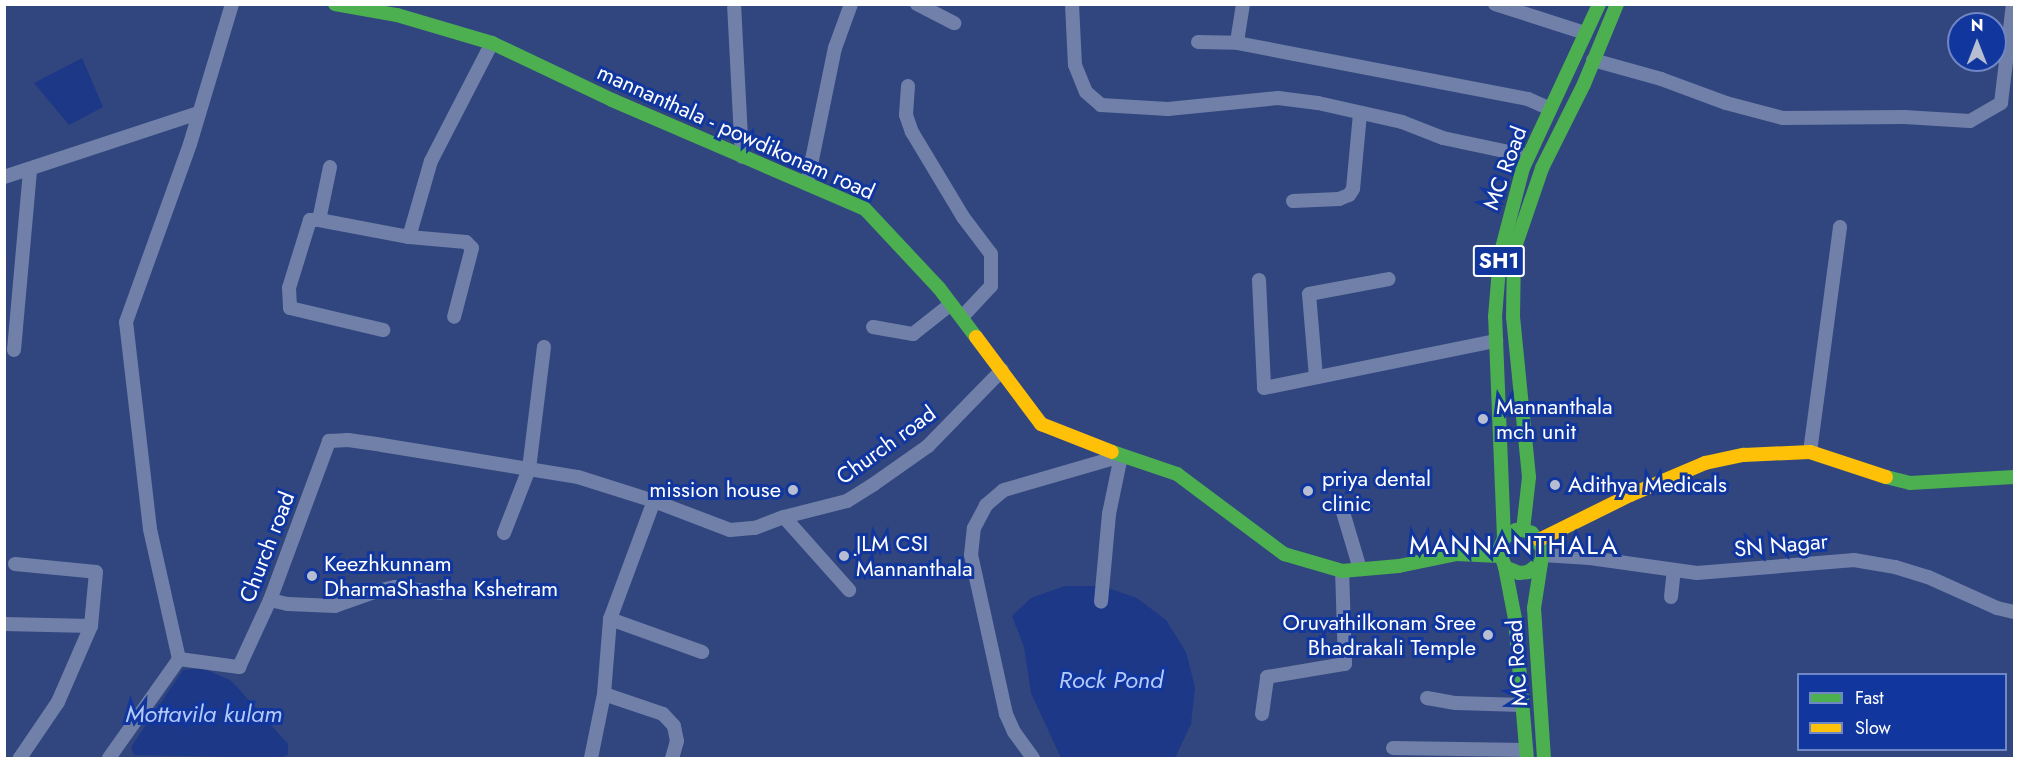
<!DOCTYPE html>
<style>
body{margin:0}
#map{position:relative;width:2019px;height:763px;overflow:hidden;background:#31467f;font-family:Jost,sans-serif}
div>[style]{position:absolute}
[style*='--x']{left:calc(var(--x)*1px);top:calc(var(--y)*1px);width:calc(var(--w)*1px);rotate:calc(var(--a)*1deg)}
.water>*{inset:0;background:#1d3887}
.street>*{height:14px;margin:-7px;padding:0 7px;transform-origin:7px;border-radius:7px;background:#7180a8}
.fast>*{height:14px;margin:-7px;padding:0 7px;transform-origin:7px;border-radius:7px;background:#4caf50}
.slow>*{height:14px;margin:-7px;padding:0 7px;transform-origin:7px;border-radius:7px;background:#ffc107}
.dots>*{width:16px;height:16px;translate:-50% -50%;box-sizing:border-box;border:3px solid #11379f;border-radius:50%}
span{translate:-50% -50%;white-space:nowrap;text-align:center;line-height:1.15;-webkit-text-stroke:6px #11379f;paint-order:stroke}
.shield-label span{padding:2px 4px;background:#11379f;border:2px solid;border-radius:4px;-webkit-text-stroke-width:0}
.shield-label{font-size:21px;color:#fff;font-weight:700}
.street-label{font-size:22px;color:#fff}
.poi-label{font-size:22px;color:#fff}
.left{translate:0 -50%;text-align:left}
.right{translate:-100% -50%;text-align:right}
.water-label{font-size:24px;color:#b4c9fb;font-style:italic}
.quarter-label{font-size:26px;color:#fff;letter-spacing:1.5px}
.frame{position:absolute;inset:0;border:6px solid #fff;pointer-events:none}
.legend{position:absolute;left:1797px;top:673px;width:210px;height:78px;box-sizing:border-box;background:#11379f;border:2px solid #7087c5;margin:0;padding:8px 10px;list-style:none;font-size:18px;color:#fff}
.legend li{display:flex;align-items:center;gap:12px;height:30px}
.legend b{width:30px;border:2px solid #7087c5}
.north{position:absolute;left:1947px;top:12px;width:60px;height:60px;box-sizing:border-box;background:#11379f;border:2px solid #7087c5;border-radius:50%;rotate:0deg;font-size:16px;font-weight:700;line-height:24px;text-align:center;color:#fff}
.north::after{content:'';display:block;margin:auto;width:21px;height:27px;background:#b7bed2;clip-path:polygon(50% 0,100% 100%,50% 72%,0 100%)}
</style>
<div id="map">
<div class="water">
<div style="clip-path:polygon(82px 58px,103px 107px,69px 125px,34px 83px)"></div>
<div style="clip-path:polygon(1065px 586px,1102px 586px,1137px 598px,1166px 620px,1186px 652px,1195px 687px,1191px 724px,1175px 758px,1061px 758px,1031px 693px,1024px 647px,1012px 616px,1031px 598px)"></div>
<div style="clip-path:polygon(202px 668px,230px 680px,237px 687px,288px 744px,288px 755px,280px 758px,134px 755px,131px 747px,183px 670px)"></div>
</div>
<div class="street">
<div style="--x:734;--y:4;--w:153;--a:87"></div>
<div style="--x:917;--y:4;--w:42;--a:27.2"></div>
<div style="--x:1072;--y:4;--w:61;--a:87.2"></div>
<div style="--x:1075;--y:65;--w:29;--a:68"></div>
<div style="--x:1086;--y:92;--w:20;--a:41"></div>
<div style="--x:1101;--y:105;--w:67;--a:3.4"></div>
<div style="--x:1168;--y:109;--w:111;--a:-5.7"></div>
<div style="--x:1278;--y:98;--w:40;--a:7.1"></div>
<div style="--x:1318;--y:103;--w:86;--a:12.7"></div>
<div style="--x:1402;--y:122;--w:44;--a:21.3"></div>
<div style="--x:1443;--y:138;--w:87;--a:12"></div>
<div style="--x:1243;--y:4;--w:39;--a:99"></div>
<div style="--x:1237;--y:43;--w:296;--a:10.9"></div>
<div style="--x:1528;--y:99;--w:24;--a:24"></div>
<div style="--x:1495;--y:4;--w:95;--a:17.9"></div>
<div style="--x:1198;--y:42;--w:39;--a:1"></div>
<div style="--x:1593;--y:60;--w:71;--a:15.6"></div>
<div style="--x:1661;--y:79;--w:69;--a:20.3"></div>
<div style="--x:1726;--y:103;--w:59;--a:14.7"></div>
<div style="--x:1783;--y:118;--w:121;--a:-0.5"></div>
<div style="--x:1904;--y:117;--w:66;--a:3.5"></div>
<div style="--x:1970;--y:121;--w:36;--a:-30"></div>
<div style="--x:2001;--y:103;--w:100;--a:-83.1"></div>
<div style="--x:908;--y:86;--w:29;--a:94"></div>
<div style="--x:906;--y:115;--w:18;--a:71"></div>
<div style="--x:912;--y:132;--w:99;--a:59"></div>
<div style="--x:963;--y:217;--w:46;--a:52.9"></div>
<div style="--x:991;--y:254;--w:32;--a:90"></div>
<div style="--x:991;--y:286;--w:42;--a:133.1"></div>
<div style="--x:330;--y:167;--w:54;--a:101.7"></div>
<div style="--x:319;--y:220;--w:92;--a:10.7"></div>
<div style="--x:409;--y:237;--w:57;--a:5"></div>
<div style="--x:466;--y:242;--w:8;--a:45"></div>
<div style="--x:472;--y:248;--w:71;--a:104.6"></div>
<div style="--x:4;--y:177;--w:205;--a:-18.2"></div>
<div style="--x:807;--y:184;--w:139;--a:-78.4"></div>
<div style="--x:835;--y:48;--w:47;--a:-70"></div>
<div style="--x:1293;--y:201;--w:46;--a:-2.5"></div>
<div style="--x:1339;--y:199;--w:11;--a:-22"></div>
<div style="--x:1349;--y:195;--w:7;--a:-56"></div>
<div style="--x:1353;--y:189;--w:75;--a:-84.7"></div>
<div style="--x:319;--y:220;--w:9;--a:180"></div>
<div style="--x:310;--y:220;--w:71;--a:107.2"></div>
<div style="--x:289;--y:288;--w:20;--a:87"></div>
<div style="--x:290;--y:308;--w:96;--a:13.3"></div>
<div style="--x:409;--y:237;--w:79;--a:-73.9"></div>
<div style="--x:431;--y:161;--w:133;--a:-62.7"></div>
<div style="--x:1259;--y:280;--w:108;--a:87.3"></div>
<div style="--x:1264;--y:388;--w:237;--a:-11.5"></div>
<div style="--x:873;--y:327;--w:41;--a:9.9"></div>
<div style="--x:913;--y:334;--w:48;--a:-38.3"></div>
<div style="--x:14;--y:350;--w:182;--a:-84.9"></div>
<div style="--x:1316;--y:377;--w:83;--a:-94.8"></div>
<div style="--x:1309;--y:294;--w:81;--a:-10.6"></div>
<div style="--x:1810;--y:452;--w:227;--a:-82.4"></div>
<div style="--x:1340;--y:502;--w:70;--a:73.4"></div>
<div style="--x:784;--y:517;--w:98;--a:48.3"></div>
<div style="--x:504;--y:533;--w:69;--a:-68.7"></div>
<div style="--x:529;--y:469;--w:123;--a:-83"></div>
<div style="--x:1542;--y:555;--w:48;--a:3.6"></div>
<div style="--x:1590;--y:558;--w:108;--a:8"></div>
<div style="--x:1697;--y:573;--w:158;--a:-4.7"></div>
<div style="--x:1854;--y:560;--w:42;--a:9.7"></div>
<div style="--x:1895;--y:567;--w:34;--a:17"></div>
<div style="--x:1928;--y:577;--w:76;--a:24.2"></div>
<div style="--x:1997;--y:608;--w:17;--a:13"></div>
<div style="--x:15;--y:564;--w:81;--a:5.6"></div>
<div style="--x:96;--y:572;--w:54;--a:95.3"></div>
<div style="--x:91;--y:626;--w:83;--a:113.5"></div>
<div style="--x:58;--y:702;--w:68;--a:124.2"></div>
<div style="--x:1671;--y:597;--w:27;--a:-84"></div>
<div style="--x:270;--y:600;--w:18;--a:13"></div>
<div style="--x:288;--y:604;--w:47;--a:2.4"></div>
<div style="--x:335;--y:606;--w:45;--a:-19.7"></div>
<div style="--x:377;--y:591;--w:18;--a:-13"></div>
<div style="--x:395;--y:587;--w:46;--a:7.4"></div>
<div style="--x:610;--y:619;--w:98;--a:19.7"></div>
<div style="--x:4;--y:624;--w:87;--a:1.3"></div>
<div style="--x:179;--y:659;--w:61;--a:7.6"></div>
<div style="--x:239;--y:667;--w:74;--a:-65.2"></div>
<div style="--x:270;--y:600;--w:170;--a:-69.6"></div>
<div style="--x:329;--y:441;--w:19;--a:-3"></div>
<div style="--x:348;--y:440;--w:34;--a:8"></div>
<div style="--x:382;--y:445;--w:199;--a:9.3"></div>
<div style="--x:578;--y:477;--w:80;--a:17.5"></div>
<div style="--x:654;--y:501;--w:81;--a:20.9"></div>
<div style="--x:730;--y:530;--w:25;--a:-5"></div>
<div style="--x:755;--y:528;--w:31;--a:-21"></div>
<div style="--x:784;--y:517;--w:65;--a:-14.3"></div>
<div style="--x:847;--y:501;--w:32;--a:-32"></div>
<div style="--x:874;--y:484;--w:66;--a:-35.1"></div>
<div style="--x:928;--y:446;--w:106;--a:-45.8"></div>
<div style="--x:179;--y:659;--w:133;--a:-102.6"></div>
<div style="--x:150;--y:529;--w:208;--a:-96.6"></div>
<div style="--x:126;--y:322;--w:189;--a:-70.2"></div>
<div style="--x:190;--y:144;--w:146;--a:-73.3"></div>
<div style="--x:604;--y:694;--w:62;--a:18.7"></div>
<div style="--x:663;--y:714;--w:16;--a:47"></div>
<div style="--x:674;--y:726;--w:15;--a:79"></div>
<div style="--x:677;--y:741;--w:18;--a:106"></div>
<div style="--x:1427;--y:698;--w:29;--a:10"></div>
<div style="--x:1456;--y:703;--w:66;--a:1.7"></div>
<div style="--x:1262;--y:714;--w:37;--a:-82"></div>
<div style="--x:1267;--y:677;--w:79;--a:-9.5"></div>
<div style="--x:1345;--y:664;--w:93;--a:-91.8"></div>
<div style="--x:1393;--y:748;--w:133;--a:0.9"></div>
<div style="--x:109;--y:758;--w:121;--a:-54.7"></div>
<div style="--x:591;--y:758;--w:65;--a:-78.5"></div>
<div style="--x:604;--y:694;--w:75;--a:-85.4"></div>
<div style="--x:610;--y:619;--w:126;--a:-69.6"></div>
<div style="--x:1033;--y:758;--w:32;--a:-126"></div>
<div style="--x:1014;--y:732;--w:20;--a:-114"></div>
<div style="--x:1006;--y:714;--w:163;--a:-102.4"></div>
<div style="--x:971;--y:555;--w:27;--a:-84"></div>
<div style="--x:974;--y:528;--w:26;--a:-62"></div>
<div style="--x:986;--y:505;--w:23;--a:-40"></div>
<div style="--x:1004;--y:490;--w:122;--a:-16.2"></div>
<div style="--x:1121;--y:456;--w:59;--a:101.7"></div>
<div style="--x:1109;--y:514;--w:88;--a:95.2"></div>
</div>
<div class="fast">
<div style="--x:335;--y:4;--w:63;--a:10.1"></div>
<div style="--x:397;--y:15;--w:99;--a:16.4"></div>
<div style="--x:492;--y:43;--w:133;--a:25.4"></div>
<div style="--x:612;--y:100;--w:275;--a:23.3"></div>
<div style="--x:865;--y:209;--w:108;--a:46.9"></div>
<div style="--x:939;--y:288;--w:61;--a:52.9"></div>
<div style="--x:1112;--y:452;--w:69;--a:18.7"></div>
<div style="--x:1177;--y:474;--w:134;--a:36.8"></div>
<div style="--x:1284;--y:554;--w:60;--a:16.3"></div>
<div style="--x:1342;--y:571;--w:57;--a:-5"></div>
<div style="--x:1399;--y:566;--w:58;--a:-11.9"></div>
<div style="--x:1456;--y:554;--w:44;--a:2.6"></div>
<div style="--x:1886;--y:477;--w:25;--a:14"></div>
<div style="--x:1910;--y:483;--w:104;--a:-3.3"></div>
<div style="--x:1523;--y:530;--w:53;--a:-83.5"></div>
<div style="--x:1529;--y:477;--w:161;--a:-95.7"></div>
<div style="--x:1513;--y:317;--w:67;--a:-89.1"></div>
<div style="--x:1514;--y:250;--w:87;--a:-71.1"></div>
<div style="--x:1542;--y:168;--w:94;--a:-63.4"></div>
<div style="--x:1584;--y:84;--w:87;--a:-67.6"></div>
<div style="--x:1504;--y:538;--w:221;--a:-92.3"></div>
<div style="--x:1495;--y:317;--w:61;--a:-85.3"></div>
<div style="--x:1500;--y:256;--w:91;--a:-75.4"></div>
<div style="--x:1523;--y:168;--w:181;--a:-65.1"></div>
<div style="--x:1539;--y:564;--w:14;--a:144"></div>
<div style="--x:1528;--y:572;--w:9;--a:174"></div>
<div style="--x:1519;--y:573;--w:15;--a:-157"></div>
<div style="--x:1505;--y:567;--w:18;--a:-109"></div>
<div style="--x:1499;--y:550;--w:13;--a:-67"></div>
<div style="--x:1504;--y:538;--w:14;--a:-34"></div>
<div style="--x:1516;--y:530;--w:7;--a:0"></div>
<div style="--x:1523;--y:530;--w:9;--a:18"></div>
<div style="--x:1532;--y:533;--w:20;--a:57"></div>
<div style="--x:1543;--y:550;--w:59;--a:98.8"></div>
<div style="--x:1534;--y:608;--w:150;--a:86.2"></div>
<div style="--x:1505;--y:567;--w:53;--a:79.1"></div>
<div style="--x:1515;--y:619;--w:140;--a:85.1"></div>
</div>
<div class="slow">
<div style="--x:976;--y:337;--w:109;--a:53.2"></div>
<div style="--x:1041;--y:424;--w:76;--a:21.5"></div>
<div style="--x:1539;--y:540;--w:102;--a:-26.3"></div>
<div style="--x:1630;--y:495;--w:82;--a:-23.1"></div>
<div style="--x:1705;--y:463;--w:40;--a:-12"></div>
<div style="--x:1744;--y:455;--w:66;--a:-2.6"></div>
<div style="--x:1810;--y:452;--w:80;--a:18.2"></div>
</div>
<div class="dots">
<div style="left:1483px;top:419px;background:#b7bed2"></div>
<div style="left:1555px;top:485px;background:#b7bed2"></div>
<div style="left:793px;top:490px;background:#b7bed2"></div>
<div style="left:1308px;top:491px;background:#b7bed2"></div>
<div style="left:844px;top:556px;background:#b7bed2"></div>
<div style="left:312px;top:576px;background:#b7bed2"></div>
<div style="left:1488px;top:635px;background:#b7bed2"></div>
</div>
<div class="shield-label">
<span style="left:1499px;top:261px">SH1</span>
</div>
<div class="street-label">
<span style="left:736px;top:132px;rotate:24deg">mannanthala - powdikonam road</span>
<span style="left:1505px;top:168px;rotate:-70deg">MC Road</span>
<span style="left:886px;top:445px;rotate:-36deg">Church road</span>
<span style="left:1781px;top:545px;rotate:-5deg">SN Nagar</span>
<span style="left:267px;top:547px;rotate:-69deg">Church road</span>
<span style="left:1517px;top:663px;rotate:-94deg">MC Road</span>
</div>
<div class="poi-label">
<span class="left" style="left:1496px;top:419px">Mannanthala<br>mch unit</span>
<span class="left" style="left:1322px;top:491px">priya dental<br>clinic</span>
<span class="left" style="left:1568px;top:485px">Adithya Medicals</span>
<span class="right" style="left:781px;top:490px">mission house</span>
<span class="left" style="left:856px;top:556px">JLM CSI<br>Mannanthala</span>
<span class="left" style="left:324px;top:576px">Keezhkunnam<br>DharmaShastha Kshetram</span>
<span class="right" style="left:1476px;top:635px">Oruvathilkonam Sree<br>Bhadrakali Temple</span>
</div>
<div class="water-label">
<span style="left:1111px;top:680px">Rock Pond</span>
<span style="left:204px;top:714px">Mottavila kulam</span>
</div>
<div class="quarter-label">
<span style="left:1514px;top:546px">MANNANTHALA</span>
</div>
<div class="frame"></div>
<ul class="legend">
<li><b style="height:8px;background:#4caf50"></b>Fast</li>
<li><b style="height:8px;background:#ffc107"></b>Slow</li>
</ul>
<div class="north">N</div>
</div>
